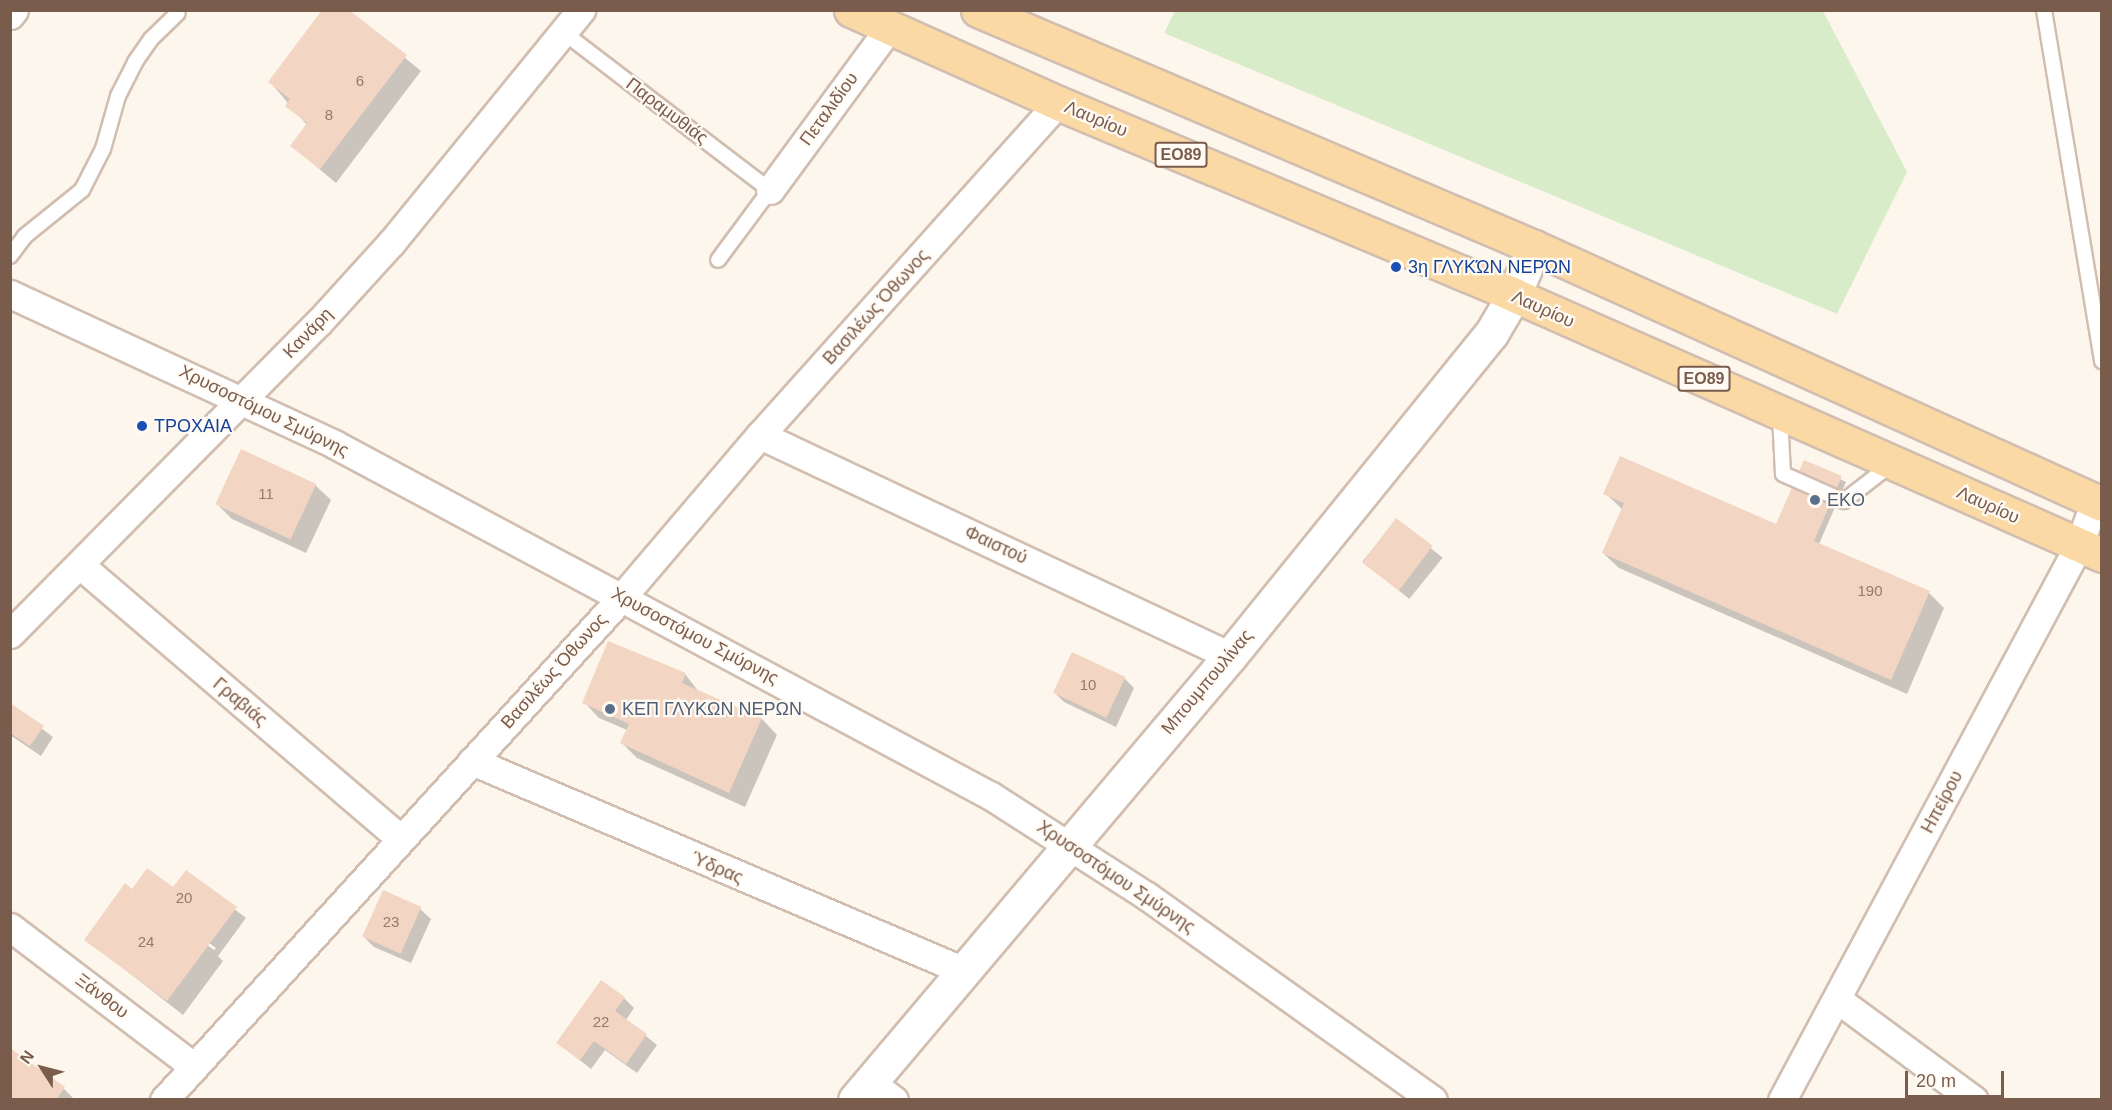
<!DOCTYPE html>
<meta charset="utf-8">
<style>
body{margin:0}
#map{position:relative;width:2112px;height:1110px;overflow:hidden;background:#fdf6ec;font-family:Arial,sans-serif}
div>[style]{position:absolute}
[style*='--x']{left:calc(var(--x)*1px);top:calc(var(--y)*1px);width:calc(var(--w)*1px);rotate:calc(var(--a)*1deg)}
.green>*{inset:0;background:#d8ecc9}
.shadow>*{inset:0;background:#0003;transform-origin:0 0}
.building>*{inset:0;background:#f3d5c3;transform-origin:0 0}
.roads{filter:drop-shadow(2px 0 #d1beb0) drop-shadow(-2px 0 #d1beb0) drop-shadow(0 2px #d1beb0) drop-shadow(0 -2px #d1beb0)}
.service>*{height:14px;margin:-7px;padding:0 7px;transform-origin:7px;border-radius:7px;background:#fff}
.minor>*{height:27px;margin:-13.5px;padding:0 13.5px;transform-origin:13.5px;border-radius:13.5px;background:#fff}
.tertiary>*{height:33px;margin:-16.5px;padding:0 16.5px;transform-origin:16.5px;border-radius:16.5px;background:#fff}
.primary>*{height:33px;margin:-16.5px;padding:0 16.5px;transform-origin:16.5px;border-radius:16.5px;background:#fbd9a5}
.dots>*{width:16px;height:16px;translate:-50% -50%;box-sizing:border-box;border:3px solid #fffaf3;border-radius:50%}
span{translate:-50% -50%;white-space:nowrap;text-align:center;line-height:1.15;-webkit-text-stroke:4.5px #fffaf3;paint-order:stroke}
.number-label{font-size:15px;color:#987a6a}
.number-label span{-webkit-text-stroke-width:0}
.shield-label span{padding:2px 4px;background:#fffaf3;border:2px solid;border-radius:4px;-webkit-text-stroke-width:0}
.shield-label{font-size:16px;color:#7a5c4d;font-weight:700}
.street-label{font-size:18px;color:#7a5c4d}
.transit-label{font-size:18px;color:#164399}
.left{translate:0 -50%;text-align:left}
.service-label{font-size:18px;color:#4e5e75}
.frame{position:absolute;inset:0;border:12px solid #7a5c4d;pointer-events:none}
.north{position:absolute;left:12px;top:1038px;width:60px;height:60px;-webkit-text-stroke:4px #fffaf3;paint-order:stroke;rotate:306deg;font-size:16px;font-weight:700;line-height:24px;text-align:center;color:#7a5c4d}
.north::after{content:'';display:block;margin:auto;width:21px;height:27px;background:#7a5c4d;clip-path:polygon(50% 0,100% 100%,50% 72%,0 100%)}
.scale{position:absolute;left:1905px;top:1071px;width:99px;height:27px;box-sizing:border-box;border:3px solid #7a5c4d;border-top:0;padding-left:8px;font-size:18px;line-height:21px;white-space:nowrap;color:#7a5c4d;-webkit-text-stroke:4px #fffaf3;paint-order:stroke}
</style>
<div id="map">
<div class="green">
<div style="clip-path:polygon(1175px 11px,1823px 11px,1907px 172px,1837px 314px,1164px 33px)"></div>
</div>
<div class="shadow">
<div style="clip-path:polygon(347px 10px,421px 71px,336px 183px,292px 146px,307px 125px,270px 82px)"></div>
<div style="clip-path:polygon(1805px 462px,1846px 482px,1819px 544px,1929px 593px,1944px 608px,1907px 694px,1619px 568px,1603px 553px,1623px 510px,1605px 493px,1777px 526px)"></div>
<div style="clip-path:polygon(315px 485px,331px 500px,306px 553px,232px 519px,217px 504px)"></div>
<div style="left:1396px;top:520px;width:60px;height:53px;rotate:39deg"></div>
<div style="clip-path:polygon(685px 674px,699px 692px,762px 719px,777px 735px,745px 807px,637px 758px,622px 743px,627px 730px,599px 718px,584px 702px)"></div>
<div style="clip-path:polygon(1124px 678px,1134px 688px,1116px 727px,1064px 702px,1054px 692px)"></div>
<div style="clip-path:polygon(10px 705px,53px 737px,41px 756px,10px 735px)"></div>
<div style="clip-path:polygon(evenodd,147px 870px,173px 889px,186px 872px,246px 918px,218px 956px,223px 961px,183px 1015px,86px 939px,125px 885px,132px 891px,147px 870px,143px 895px,216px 948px,214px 950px,143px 899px,143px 895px)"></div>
<div style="clip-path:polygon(383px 892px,420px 909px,431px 919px,411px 963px,374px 947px,363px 936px)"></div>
<div style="clip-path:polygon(624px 998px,634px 1008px,626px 1020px,657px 1045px,637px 1073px,605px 1050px,591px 1069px,558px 1043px)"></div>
<div style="clip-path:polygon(64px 1089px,75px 1100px,10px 1100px)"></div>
</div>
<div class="building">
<div style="clip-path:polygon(322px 10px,349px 10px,407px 55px,320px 169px,290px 146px,307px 123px,285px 106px,290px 99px,268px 82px)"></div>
<div style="left:241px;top:449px;width:83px;height:61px;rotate:25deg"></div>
<div style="clip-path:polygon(1620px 456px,1776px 524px,1804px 460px,1842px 476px,1814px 541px,1930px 591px,1891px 680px,1602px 553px,1624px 503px,1603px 494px)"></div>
<div style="left:1396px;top:518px;width:46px;height:56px;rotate:37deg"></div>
<div style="clip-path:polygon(608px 641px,686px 673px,682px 683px,762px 718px,729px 793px,620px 743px,629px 724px,582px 703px)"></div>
<div style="left:1072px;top:652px;width:59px;height:45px;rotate:25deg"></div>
<div style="clip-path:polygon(10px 703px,44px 726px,30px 746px,10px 733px)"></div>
<div style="clip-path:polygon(147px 868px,173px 887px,186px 870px,237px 907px,167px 1001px,84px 940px,125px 883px,132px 889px)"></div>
<div style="left:383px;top:890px;width:42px;height:51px;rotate:24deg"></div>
<div style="clip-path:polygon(601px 980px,625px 997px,615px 1011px,647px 1034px,626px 1064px,594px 1041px,580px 1060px,556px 1043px)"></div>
<div style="clip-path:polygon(10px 1048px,65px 1087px,56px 1100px,10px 1100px)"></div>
</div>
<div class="roads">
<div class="service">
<div style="--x:2044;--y:10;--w:356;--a:80.6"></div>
<div style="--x:563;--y:32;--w:260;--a:37.4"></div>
<div style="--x:770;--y:190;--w:87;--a:126.6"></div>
<div style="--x:10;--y:256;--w:25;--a:-53"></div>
<div style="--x:25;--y:236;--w:73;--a:-38.9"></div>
<div style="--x:82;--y:190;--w:46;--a:-62.9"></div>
<div style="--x:103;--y:149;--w:55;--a:-74.2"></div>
<div style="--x:118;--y:96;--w:38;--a:-63"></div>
<div style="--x:135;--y:62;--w:28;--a:-55"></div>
<div style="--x:151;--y:39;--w:37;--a:-44"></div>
<div style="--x:1780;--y:415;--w:59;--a:87.1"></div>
<div style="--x:1783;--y:474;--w:67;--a:23.9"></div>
<div style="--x:1844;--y:501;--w:62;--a:-37.8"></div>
</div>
<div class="minor">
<div style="--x:10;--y:15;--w:6;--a:-51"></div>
<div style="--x:770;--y:190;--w:201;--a:-53.7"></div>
<div style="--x:10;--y:294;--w:357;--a:24.8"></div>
<div style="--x:334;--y:444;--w:745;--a:28.18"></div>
<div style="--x:991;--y:796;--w:185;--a:32.7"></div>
<div style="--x:1147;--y:896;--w:351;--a:35.5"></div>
<div style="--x:760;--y:435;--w:519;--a:25.18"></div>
<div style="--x:80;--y:565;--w:422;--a:40.5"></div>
<div style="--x:10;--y:634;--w:439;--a:-45.3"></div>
<div style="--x:319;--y:322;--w:107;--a:-47.7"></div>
<div style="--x:391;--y:243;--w:301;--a:-50.8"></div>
<div style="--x:472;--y:761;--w:535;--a:23.11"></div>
<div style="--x:10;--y:927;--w:230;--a:37.2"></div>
<div style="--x:1837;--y:999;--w:170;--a:36.4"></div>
<div style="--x:870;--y:1082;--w:30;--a:37"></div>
<div style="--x:164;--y:1100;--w:680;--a:-47.68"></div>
<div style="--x:622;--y:597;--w:213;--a:-49.6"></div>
<div style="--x:760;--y:435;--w:446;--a:-48.1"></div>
<div style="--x:1782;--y:1100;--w:629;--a:-61.85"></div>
<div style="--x:2079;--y:545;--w:47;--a:-70"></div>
</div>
<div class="tertiary">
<div style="--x:855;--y:1100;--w:581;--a:-49.82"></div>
<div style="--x:1230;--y:656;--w:414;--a:-51"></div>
<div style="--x:1491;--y:334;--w:45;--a:-59.5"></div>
<div style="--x:1514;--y:295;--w:52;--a:-67.4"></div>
</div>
<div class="primary">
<div style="--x:851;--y:10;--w:227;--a:24.2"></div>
<div style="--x:1058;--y:103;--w:495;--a:22.8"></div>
<div style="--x:1514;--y:295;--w:643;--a:23.85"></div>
<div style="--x:978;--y:10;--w:604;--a:23.09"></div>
<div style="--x:1534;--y:247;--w:623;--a:24.35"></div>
</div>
</div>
<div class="dots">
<div style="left:1396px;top:267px;background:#1a4fb4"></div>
<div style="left:142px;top:426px;background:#1a4fb4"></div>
<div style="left:1815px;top:500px;background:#5c6f8a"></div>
<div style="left:610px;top:709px;background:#5c6f8a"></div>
</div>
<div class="number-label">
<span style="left:360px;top:81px">6</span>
<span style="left:329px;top:115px">8</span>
<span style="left:266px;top:494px">11</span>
<span style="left:1870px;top:591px">190</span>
<span style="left:1088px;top:685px">10</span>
<span style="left:184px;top:898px">20</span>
<span style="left:391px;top:922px">23</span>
<span style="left:146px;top:942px">24</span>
<span style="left:601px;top:1022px">22</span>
</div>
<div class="shield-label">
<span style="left:1181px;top:155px">ΕΟ89</span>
<span style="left:1704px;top:379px">ΕΟ89</span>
</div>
<div class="street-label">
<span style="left:829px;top:109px;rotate:-54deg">Πεταλιδίου</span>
<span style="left:667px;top:111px;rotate:37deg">Παραμυθιάς</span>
<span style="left:1096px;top:119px;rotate:23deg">Λαυρίου</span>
<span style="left:876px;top:307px;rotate:-48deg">Βασιλέως Όθωνος</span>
<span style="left:1543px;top:309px;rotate:24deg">Λαυρίου</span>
<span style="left:308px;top:333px;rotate:-46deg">Κανάρη</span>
<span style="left:264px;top:411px;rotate:26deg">Χρυσοστόμου Σμύρνης</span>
<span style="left:1988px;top:505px;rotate:24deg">Λαυρίου</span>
<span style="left:996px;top:545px;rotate:25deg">Φαιστού</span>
<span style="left:695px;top:636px;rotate:28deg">Χρυσοστόμου Σμύρνης</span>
<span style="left:554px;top:671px;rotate:-48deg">Βασιλέως Όθωνος</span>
<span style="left:1207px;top:682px;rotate:-50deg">Μπουμπουλίνας</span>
<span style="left:240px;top:702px;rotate:40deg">Γραβιάς</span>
<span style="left:1942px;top:802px;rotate:-62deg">Ηπείρου</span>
<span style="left:717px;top:868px;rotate:23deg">Ύδρας</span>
<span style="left:1116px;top:877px;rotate:34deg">Χρυσοστόμου Σμύρνης</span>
<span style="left:102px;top:996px;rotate:37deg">Ξάνθου</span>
</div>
<div class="transit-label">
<span class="left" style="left:1408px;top:267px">3η ΓΛΥΚΏΝ ΝΕΡΏΝ</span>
<span class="left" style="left:154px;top:426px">ΤΡΟΧΑΙΑ</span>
</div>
<div class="service-label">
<span class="left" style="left:1827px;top:500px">EKO</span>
<span class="left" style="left:622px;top:709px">ΚΕΠ ΓΛΥΚΩΝ ΝΕΡΩΝ</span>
</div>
<div class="frame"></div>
<div class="north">N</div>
<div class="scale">20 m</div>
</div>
